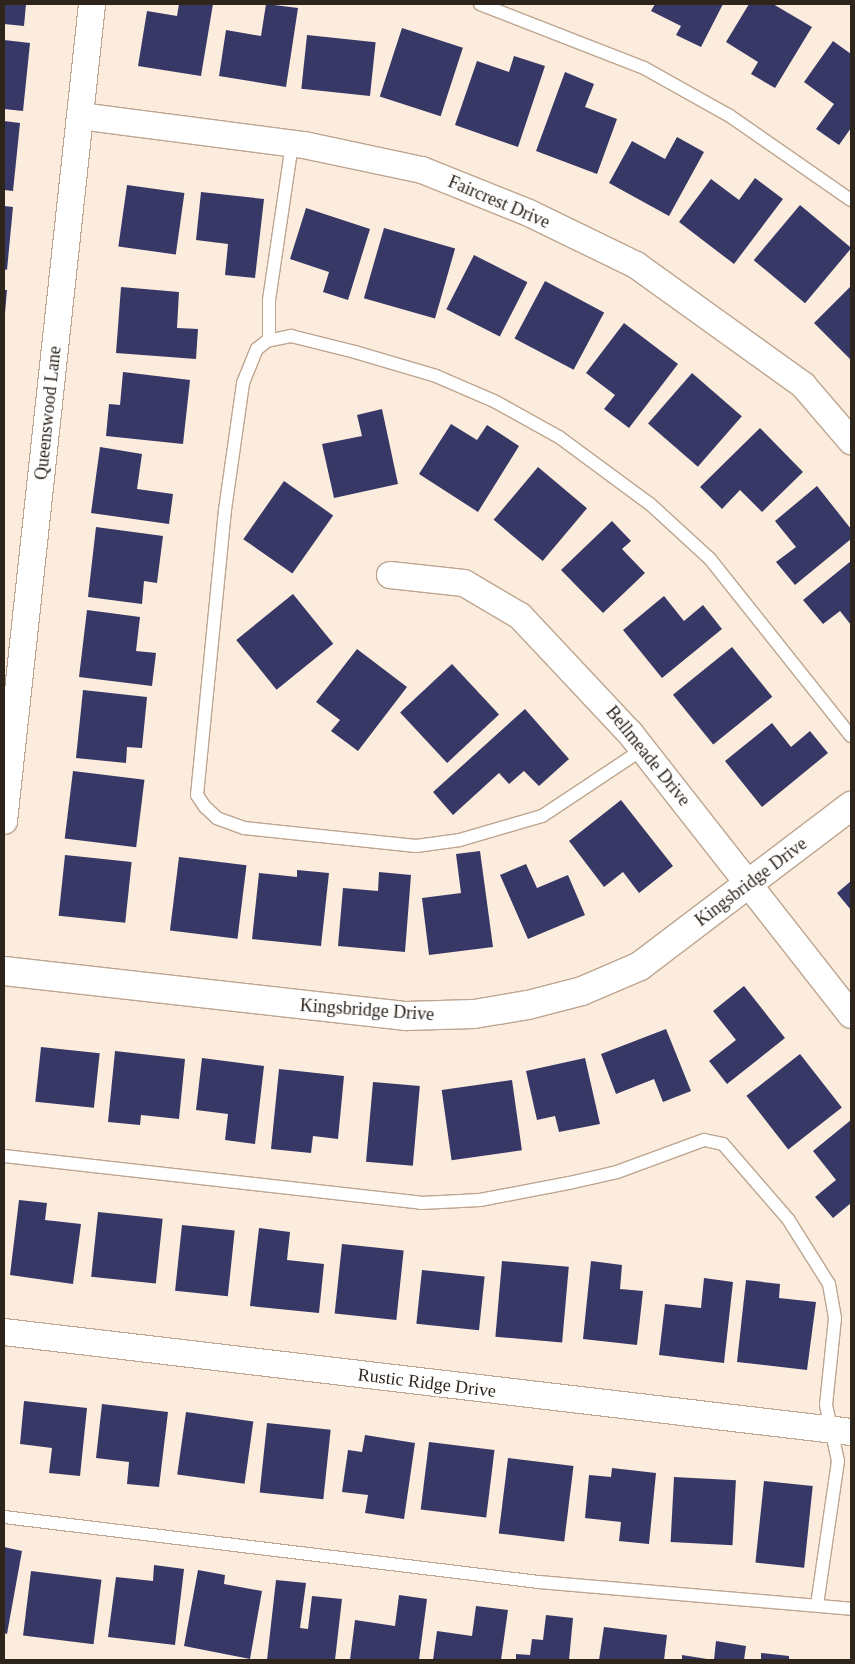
<!DOCTYPE html>
<style>
body{margin:0}
#map{position:relative;width:855px;height:1664px;overflow:hidden;background:#fbecde;font-family:"Times New Roman",serif}
div>[style]{position:absolute}
[style*='--x']{left:calc(var(--x)*1px);top:calc(var(--y)*1px);width:calc(var(--w)*1px);rotate:calc(var(--a)*1deg)}
.building>*{inset:0;background:#383867;transform-origin:0 0}
.roads{filter:drop-shadow(1px 0 #bea58f) drop-shadow(-1px 0 #bea58f) drop-shadow(0 1px #bea58f) drop-shadow(0 -1px #bea58f)}
.service>*{height:12px;margin:-6px;padding:0 6px;transform-origin:6px;border-radius:6px;background:#fff}
.minor>*{height:26px;margin:-13px;padding:0 13px;transform-origin:13px;border-radius:13px;background:#fff}
.tertiary>*{height:28px;margin:-14px;padding:0 14px;transform-origin:14px;border-radius:14px;background:#fff}
span{translate:-50% -50%;white-space:nowrap;text-align:center;line-height:1.15;-webkit-text-stroke:5px #fff;paint-order:stroke}
.street-label{font-size:18px;color:#2d241b}
.frame{position:absolute;inset:0;border:5px solid #2d241b;pointer-events:none}
</style>
<div id="map">
<div class="building">
<div style="clip-path:polygon(4px 4px,26px 4px,24px 26px,4px 24px)"></div>
<div style="clip-path:polygon(179px 4px,213px 4px,201px 76px,138px 66px,147px 11px,177px 16px)"></div>
<div style="clip-path:polygon(266px 4px,298px 8px,286px 87px,219px 76px,226px 30px,261px 36px)"></div>
<div style="clip-path:polygon(655px 4px,723px 4px,701px 47px,676px 35px,681px 26px,651px 11px)"></div>
<div style="clip-path:polygon(749px 4px,773px 4px,812px 27px,775px 88px,751px 74px,758px 62px,726px 42px)"></div>
<div style="left:402px;top:28px;width:64px;height:72px;rotate:18deg"></div>
<div style="left:307px;top:35px;width:69px;height:54px;rotate:6deg"></div>
<div style="clip-path:polygon(4px 40px,30px 43px,23px 111px,4px 109px)"></div>
<div style="clip-path:polygon(833px 41px,851px 54px,851px 128px,839px 145px,816px 129px,834px 104px,804px 82px)"></div>
<div style="clip-path:polygon(514px 56px,545px 66px,518px 147px,455px 125px,477px 61px,509px 72px)"></div>
<div style="clip-path:polygon(565px 72px,594px 84px,585px 107px,617px 119px,597px 174px,536px 151px)"></div>
<div style="clip-path:polygon(4px 121px,20px 123px,13px 191px,4px 190px)"></div>
<div style="clip-path:polygon(677px 137px,704px 152px,669px 216px,609px 183px,632px 141px,665px 159px)"></div>
<div style="clip-path:polygon(755px 178px,783px 199px,734px 264px,679px 222px,711px 179px,739px 200px)"></div>
<div style="left:127px;top:185px;width:58px;height:62px;rotate:8deg"></div>
<div style="clip-path:polygon(201px 192px,264px 199px,255px 278px,225px 275px,228px 244px,196px 240px)"></div>
<div style="left:800px;top:205px;width:67px;height:72px;rotate:40deg"></div>
<div style="clip-path:polygon(4px 206px,13px 207px,7px 270px,4px 269px)"></div>
<div style="clip-path:polygon(306px 208px,370px 229px,348px 300px,323px 292px,329px 272px,290px 259px)"></div>
<div style="left:384px;top:228px;width:74px;height:73px;rotate:16deg"></div>
<div style="left:474px;top:255px;width:60px;height:61px;rotate:27deg"></div>
<div style="left:545px;top:281px;width:67px;height:65px;rotate:28deg"></div>
<div style="clip-path:polygon(851px 286px,851px 360px,814px 323px)"></div>
<div style="clip-path:polygon(121px 287px,179px 292px,177px 328px,198px 329px,196px 359px,116px 353px)"></div>
<div style="clip-path:polygon(4px 290px,7px 290px,5px 313px,4px 313px)"></div>
<div style="clip-path:polygon(624px 323px,678px 364px,629px 428px,604px 409px,615px 395px,586px 373px)"></div>
<div style="clip-path:polygon(123px 372px,190px 380px,183px 444px,106px 436px,109px 404px,120px 405px)"></div>
<div style="left:692px;top:373px;width:66px;height:67px;rotate:41deg"></div>
<div style="clip-path:polygon(382px 409px,398px 484px,334px 498px,322px 444px,362px 436px,357px 415px)"></div>
<div style="clip-path:polygon(451px 424px,477px 440px,487px 425px,519px 446px,478px 512px,419px 474px)"></div>
<div style="clip-path:polygon(760px 428px,803px 472px,762px 512px,740px 490px,722px 509px,700px 487px)"></div>
<div style="clip-path:polygon(100px 447px,142px 454px,137px 489px,173px 494px,169px 524px,91px 513px)"></div>
<div style="left:538px;top:467px;width:64px;height:69px;rotate:40deg"></div>
<div style="left:284px;top:481px;width:60px;height:71px;rotate:35deg"></div>
<div style="clip-path:polygon(817px 486px,851px 529px,851px 539px,795px 585px,776px 562px,796px 547px,775px 521px)"></div>
<div style="clip-path:polygon(612px 521px,631px 541px,622px 549px,645px 573px,603px 613px,561px 570px)"></div>
<div style="clip-path:polygon(96px 527px,163px 536px,157px 583px,144px 581px,142px 604px,88px 597px)"></div>
<div style="clip-path:polygon(851px 561px,851px 625px,840px 611px,823px 624px,803px 600px)"></div>
<div style="left:293px;top:594px;width:64px;height:73px;rotate:51deg"></div>
<div style="clip-path:polygon(664px 596px,684px 621px,703px 605px,722px 629px,662px 678px,623px 630px)"></div>
<div style="clip-path:polygon(87px 610px,140px 617px,136px 651px,156px 653px,152px 686px,79px 677px)"></div>
<div style="left:732px;top:647px;width:64px;height:76px;rotate:51deg"></div>
<div style="clip-path:polygon(357px 649px,407px 687px,358px 751px,331px 731px,340px 720px,316px 702px)"></div>
<div style="left:452px;top:664px;width:69px;height:71px;rotate:47deg"></div>
<div style="clip-path:polygon(83px 690px,147px 697px,142px 748px,127px 747px,126px 763px,76px 758px)"></div>
<div style="clip-path:polygon(525px 709px,569px 759px,539px 786px,524px 771px,509px 784px,499px 773px,453px 815px,433px 792px)"></div>
<div style="clip-path:polygon(772px 723px,791px 747px,810px 731px,828px 753px,762px 807px,725px 761px)"></div>
<div style="left:73px;top:771px;width:72px;height:68px;rotate:7deg"></div>
<div style="clip-path:polygon(621px 800px,673px 866px,639px 893px,623px 872px,604px 887px,569px 841px)"></div>
<div style="clip-path:polygon(480px 851px,493px 947px,429px 955px,422px 898px,461px 893px,456px 854px)"></div>
<div style="left:65px;top:855px;width:67px;height:61px;rotate:6deg"></div>
<div style="left:179px;top:857px;width:68px;height:74px;rotate:7deg"></div>
<div style="clip-path:polygon(526px 864px,537px 888px,568px 875px,585px 915px,528px 939px,500px 875px)"></div>
<div style="clip-path:polygon(297px 870px,329px 873px,321px 946px,252px 939px,259px 873px,297px 877px)"></div>
<div style="clip-path:polygon(379px 872px,411px 875px,405px 952px,338px 946px,343px 888px,378px 891px)"></div>
<div style="clip-path:polygon(851px 881px,851px 910px,837px 893px)"></div>
<div style="clip-path:polygon(744px 986px,785px 1038px,727px 1084px,709px 1061px,736px 1040px,713px 1011px)"></div>
<div style="clip-path:polygon(666px 1029px,691px 1091px,663px 1102px,654px 1079px,616px 1094px,601px 1054px)"></div>
<div style="left:41px;top:1047px;width:59px;height:55px;rotate:6deg"></div>
<div style="clip-path:polygon(115px 1051px,185px 1059px,179px 1119px,141px 1115px,140px 1125px,108px 1122px)"></div>
<div style="left:800px;top:1054px;width:68px;height:68px;rotate:52deg"></div>
<div style="clip-path:polygon(202px 1058px,264px 1066px,255px 1144px,225px 1140px,228px 1114px,196px 1110px)"></div>
<div style="clip-path:polygon(585px 1058px,600px 1124px,559px 1132px,555px 1116px,537px 1120px,526px 1071px)"></div>
<div style="clip-path:polygon(279px 1069px,344px 1076px,338px 1139px,313px 1136px,311px 1153px,271px 1149px)"></div>
<div style="left:512px;top:1080px;width:71px;height:71px;rotate:82deg"></div>
<div style="left:373px;top:1082px;width:47px;height:80px;rotate:5deg"></div>
<div style="clip-path:polygon(851px 1120px,851px 1203px,833px 1218px,815px 1197px,836px 1180px,813px 1151px)"></div>
<div style="clip-path:polygon(19px 1200px,47px 1203px,45px 1220px,81px 1224px,73px 1284px,10px 1275px)"></div>
<div style="left:98px;top:1212px;width:65px;height:65px;rotate:6deg"></div>
<div style="left:182px;top:1225px;width:53px;height:66px;rotate:6deg"></div>
<div style="clip-path:polygon(259px 1228px,290px 1232px,287px 1260px,324px 1264px,319px 1313px,250px 1306px)"></div>
<div style="left:342px;top:1244px;width:62px;height:70px;rotate:6deg"></div>
<div style="left:502px;top:1261px;width:67px;height:76px;rotate:5deg"></div>
<div style="clip-path:polygon(591px 1261px,622px 1265px,620px 1289px,643px 1291px,637px 1345px,583px 1339px)"></div>
<div style="left:422px;top:1270px;width:63px;height:54px;rotate:6deg"></div>
<div style="clip-path:polygon(704px 1278px,733px 1282px,724px 1363px,659px 1355px,665px 1304px,701px 1308px)"></div>
<div style="clip-path:polygon(746px 1280px,780px 1284px,779px 1298px,816px 1302px,807px 1370px,737px 1362px)"></div>
<div style="clip-path:polygon(24px 1401px,87px 1408px,80px 1476px,49px 1473px,52px 1448px,20px 1444px)"></div>
<div style="clip-path:polygon(102px 1404px,168px 1412px,159px 1487px,127px 1484px,129px 1462px,96px 1458px)"></div>
<div style="left:186px;top:1412px;width:68px;height:63px;rotate:8deg"></div>
<div style="left:267px;top:1423px;width:64px;height:70px;rotate:6deg"></div>
<div style="clip-path:polygon(365px 1435px,415px 1443px,404px 1519px,365px 1513px,368px 1495px,342px 1492px,348px 1450px,362px 1452px)"></div>
<div style="left:429px;top:1442px;width:66px;height:68px;rotate:7deg"></div>
<div style="left:508px;top:1458px;width:66px;height:76px;rotate:7deg"></div>
<div style="clip-path:polygon(612px 1468px,656px 1473px,649px 1544px,619px 1541px,621px 1522px,585px 1518px,589px 1475px,611px 1477px)"></div>
<div style="left:674px;top:1477px;width:62px;height:65px;rotate:3deg"></div>
<div style="left:764px;top:1481px;width:49px;height:82px;rotate:6deg"></div>
<div style="clip-path:polygon(4px 1547px,22px 1551px,7px 1634px,4px 1633px)"></div>
<div style="clip-path:polygon(154px 1565px,184px 1569px,175px 1645px,108px 1637px,116px 1577px,153px 1581px)"></div>
<div style="clip-path:polygon(198px 1570px,225px 1575px,224px 1584px,262px 1591px,250px 1659px,184px 1646px)"></div>
<div style="left:31px;top:1571px;width:71px;height:65px;rotate:7deg"></div>
<div style="clip-path:polygon(276px 1580px,306px 1583px,300px 1628px,308px 1629px,312px 1596px,342px 1599px,335px 1660px,267px 1660px)"></div>
<div style="clip-path:polygon(399px 1595px,427px 1599px,419px 1660px,350px 1660px,355px 1620px,395px 1626px)"></div>
<div style="clip-path:polygon(476px 1606px,508px 1610px,501px 1660px,433px 1660px,437px 1631px,472px 1636px)"></div>
<div style="clip-path:polygon(546px 1615px,573px 1618px,569px 1660px,516px 1660px,516px 1654px,530px 1655px,532px 1639px,543px 1640px)"></div>
<div style="clip-path:polygon(604px 1627px,667px 1635px,664px 1660px,599px 1660px)"></div>
<div style="clip-path:polygon(716px 1641px,746px 1646px,744px 1660px,714px 1660px)"></div>
<div style="clip-path:polygon(761px 1653px,789px 1656px,789px 1660px,761px 1660px)"></div>
<div style="clip-path:polygon(682px 1655px,707px 1659px,707px 1660px,682px 1660px)"></div>
</div>
<div class="roads">
<div class="service">
<div style="--x:480;--y:4;--w:176;--a:21.3"></div>
<div style="--x:644;--y:68;--w:98;--a:29.2"></div>
<div style="--x:730;--y:116;--w:147;--a:34.8"></div>
<div style="--x:269;--y:340;--w:40;--a:-90"></div>
<div style="--x:269;--y:300;--w:158;--a:-81.6"></div>
<div style="--x:643;--y:749;--w:121;--a:146.4"></div>
<div style="--x:542;--y:816;--w:85;--a:163.7"></div>
<div style="--x:460;--y:840;--w:44;--a:172.2"></div>
<div style="--x:416;--y:846;--w:173;--a:-174"></div>
<div style="--x:244;--y:828;--w:29;--a:-160"></div>
<div style="--x:217;--y:818;--w:16;--a:-137"></div>
<div style="--x:205;--y:807;--w:14;--a:-124"></div>
<div style="--x:197;--y:795;--w:10;--a:-84"></div>
<div style="--x:198;--y:785;--w:276;--a:-84.4"></div>
<div style="--x:225;--y:510;--w:128;--a:-81.9"></div>
<div style="--x:243;--y:383;--w:37;--a:-68"></div>
<div style="--x:257;--y:349;--w:13;--a:-39"></div>
<div style="--x:267;--y:341;--w:25;--a:-12"></div>
<div style="--x:291;--y:336;--w:66;--a:14"></div>
<div style="--x:355;--y:352;--w:84;--a:16.5"></div>
<div style="--x:436;--y:376;--w:65;--a:23.4"></div>
<div style="--x:496;--y:402;--w:72;--a:29.1"></div>
<div style="--x:559;--y:437;--w:113;--a:36.4"></div>
<div style="--x:650;--y:504;--w:81;--a:42.5"></div>
<div style="--x:710;--y:559;--w:226;--a:51.5"></div>
<div style="--x:4;--y:1156;--w:420;--a:6.4"></div>
<div style="--x:421;--y:1203;--w:59;--a:-2.9"></div>
<div style="--x:480;--y:1200;--w:91;--a:-10.8"></div>
<div style="--x:569;--y:1183;--w:49;--a:-12.9"></div>
<div style="--x:617;--y:1172;--w:93;--a:-20.2"></div>
<div style="--x:704;--y:1140;--w:19;--a:12"></div>
<div style="--x:723;--y:1144;--w:99;--a:49.1"></div>
<div style="--x:788;--y:1219;--w:77;--a:57.8"></div>
<div style="--x:829;--y:1284;--w:35;--a:80"></div>
<div style="--x:835;--y:1318;--w:87;--a:95.9"></div>
<div style="--x:826;--y:1405;--w:57;--a:77.9"></div>
<div style="--x:838;--y:1461;--w:146;--a:98.3"></div>
<div style="--x:4;--y:1517;--w:539;--a:6.93"></div>
<div style="--x:539;--y:1582;--w:313;--a:4.9"></div>
</div>
<div class="minor">
<div style="--x:80;--y:116;--w:226;--a:7.4"></div>
<div style="--x:304;--y:145;--w:121;--a:12"></div>
<div style="--x:422;--y:170;--w:115;--a:21.9"></div>
<div style="--x:529;--y:213;--w:119;--a:25.9"></div>
<div style="--x:636;--y:265;--w:206;--a:35.7"></div>
<div style="--x:803;--y:385;--w:74;--a:49.4"></div>
<div style="--x:390;--y:575;--w:74;--a:6.2"></div>
<div style="--x:464;--y:583;--w:65;--a:30.5"></div>
<div style="--x:520;--y:616;--w:161;--a:46.8"></div>
<div style="--x:630;--y:733;--w:358;--a:51.9"></div>
<div style="--x:4;--y:821;--w:822;--a:-83.85"></div>
<div style="--x:4;--y:1332;--w:853;--a:6.73"></div>
</div>
<div class="tertiary">
<div style="--x:4;--y:971;--w:405;--a:6.4"></div>
<div style="--x:406;--y:1016;--w:68;--a:-1.7"></div>
<div style="--x:474;--y:1014;--w:55;--a:-9.5"></div>
<div style="--x:528;--y:1005;--w:56;--a:-14.5"></div>
<div style="--x:582;--y:991;--w:63;--a:-23.3"></div>
<div style="--x:640;--y:966;--w:265;--a:-37.2"></div>
</div>
</div>
<div class="street-label">
<span style="left:499px;top:202px;rotate:23deg">Faircrest Drive</span>
<span style="left:48px;top:413px;rotate:-84deg">Queenswood Lane</span>
<span style="left:648px;top:756px;rotate:51deg">Bellmeade Drive</span>
<span style="left:751px;top:882px;rotate:-37deg">Kingsbridge Drive</span>
<span style="left:367px;top:1010px;rotate:4deg">Kingsbridge Drive</span>
<span style="left:427px;top:1383px;rotate:7deg">Rustic Ridge Drive</span>
</div>
<div class="frame"></div>
</div>
